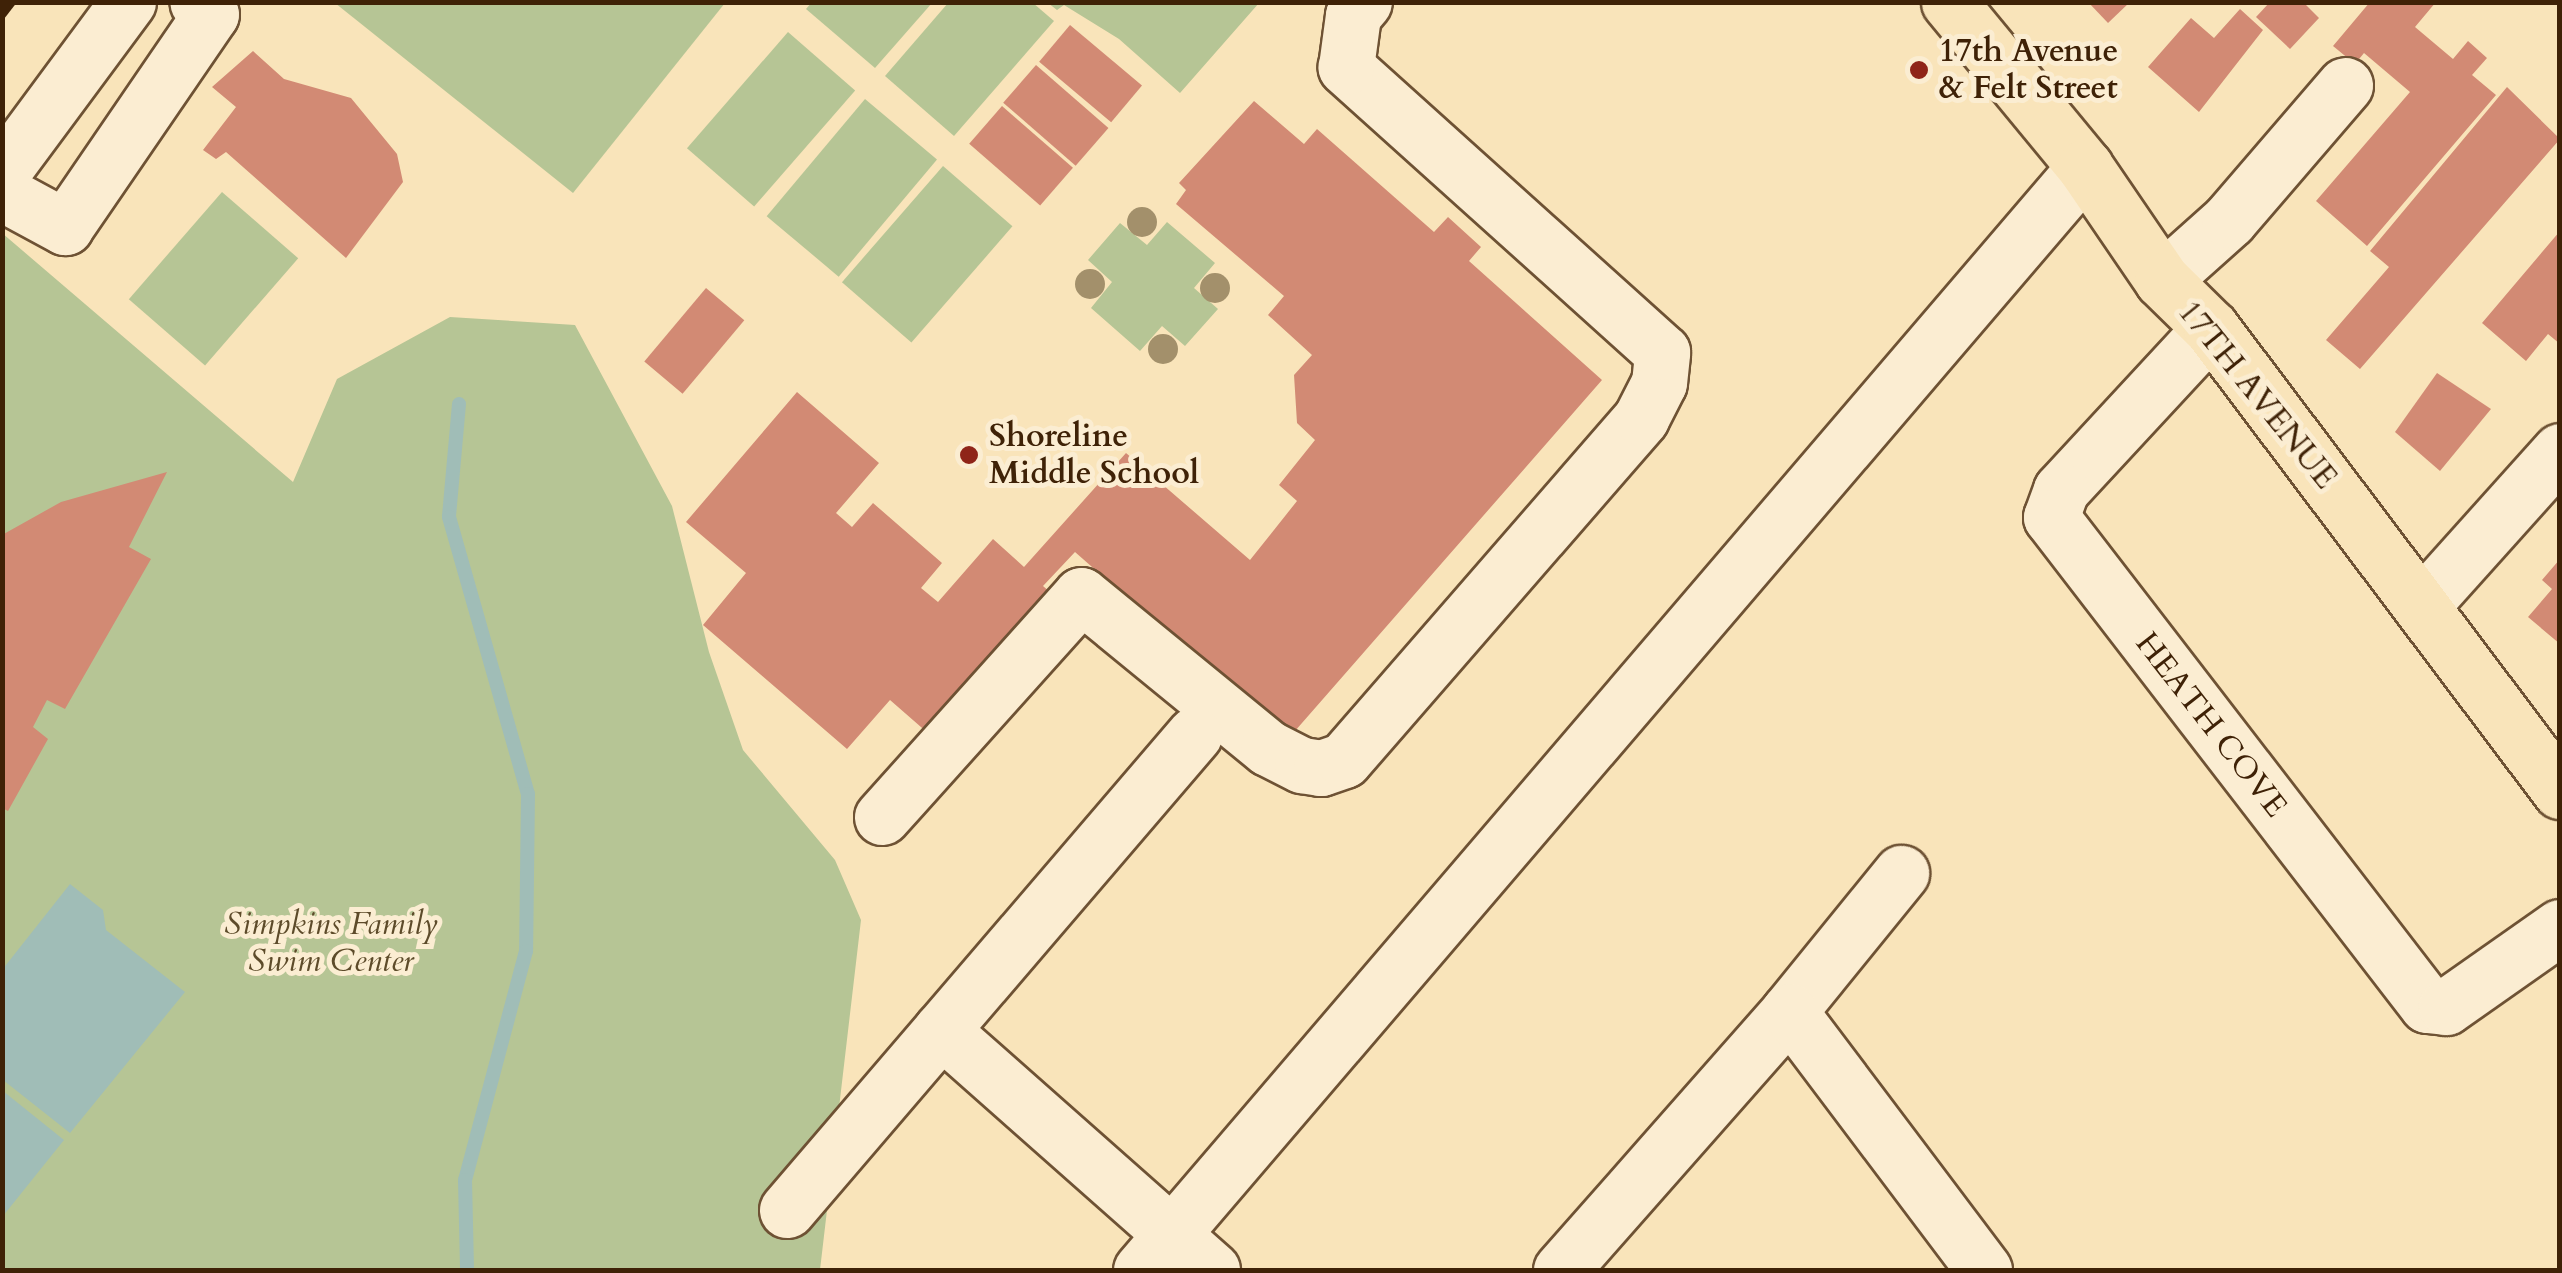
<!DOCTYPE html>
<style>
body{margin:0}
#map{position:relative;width:2562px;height:1273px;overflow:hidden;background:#f9e4ba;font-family:Cardo,serif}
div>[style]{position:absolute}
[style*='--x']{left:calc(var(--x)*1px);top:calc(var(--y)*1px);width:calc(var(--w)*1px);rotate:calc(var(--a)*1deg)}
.green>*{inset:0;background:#b6c595;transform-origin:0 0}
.water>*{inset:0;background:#a0bdb7}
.stream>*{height:14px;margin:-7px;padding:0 7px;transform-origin:7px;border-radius:7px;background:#a0bdb7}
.building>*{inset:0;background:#d28a74;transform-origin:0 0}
.roads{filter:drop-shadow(2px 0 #6e5234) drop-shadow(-2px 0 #6e5234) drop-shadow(0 2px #6e5234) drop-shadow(0 -2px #6e5234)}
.minor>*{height:55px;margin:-27.5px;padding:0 27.5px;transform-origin:27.5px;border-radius:27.5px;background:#fbedd2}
.major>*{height:55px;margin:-27.5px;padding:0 27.5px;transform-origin:27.5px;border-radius:27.5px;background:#f9e4ba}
.rail>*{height:8px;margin-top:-4px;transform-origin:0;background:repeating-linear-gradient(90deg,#3f2207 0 18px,transparent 0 36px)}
.trees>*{width:30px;height:30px;margin:-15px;border-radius:50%;background:#a3906b}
.dots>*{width:28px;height:28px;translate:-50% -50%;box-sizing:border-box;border:5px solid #fbedd2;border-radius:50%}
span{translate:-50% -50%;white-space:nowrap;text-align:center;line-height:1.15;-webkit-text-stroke:10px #fbedd2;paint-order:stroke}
.poi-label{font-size:32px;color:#3f2207;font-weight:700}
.left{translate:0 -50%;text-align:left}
.street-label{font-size:32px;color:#3f2207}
.park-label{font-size:32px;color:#5d4b2a;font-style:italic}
.frame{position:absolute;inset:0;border:5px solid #3f2207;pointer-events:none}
</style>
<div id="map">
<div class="green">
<div style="clip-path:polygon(812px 2px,932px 2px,932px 3px,875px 68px,806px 9px)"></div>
<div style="clip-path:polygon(335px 3px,725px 3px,573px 193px)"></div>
<div style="clip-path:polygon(948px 3px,1033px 3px,1054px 21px,954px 136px,885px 76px)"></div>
<div style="clip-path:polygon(1048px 3px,1259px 3px,1180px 93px,1119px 39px,1064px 5px,1057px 10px)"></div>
<div style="left:788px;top:32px;width:89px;height:154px;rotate:41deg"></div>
<div style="left:865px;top:99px;width:94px;height:153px;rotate:40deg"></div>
<div style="left:943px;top:166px;width:92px;height:154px;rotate:41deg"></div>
<div style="left:222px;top:192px;width:101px;height:142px;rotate:41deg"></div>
<div style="clip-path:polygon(1167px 222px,1215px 263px,1194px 288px,1218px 309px,1185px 346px,1162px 326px,1140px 351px,1091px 308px,1112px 282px,1088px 260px,1120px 223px,1147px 245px)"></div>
<div style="clip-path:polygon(2px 233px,293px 482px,337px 379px,450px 317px,575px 325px,672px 506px,709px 652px,743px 750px,835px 860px,861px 920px,820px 1270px,3px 1270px)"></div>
</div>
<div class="water">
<div style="clip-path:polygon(70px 884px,103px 910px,106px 930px,185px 992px,70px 1133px,3px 1080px,2px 970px)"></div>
<div style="clip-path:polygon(3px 1091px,64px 1140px,3px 1216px)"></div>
</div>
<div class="stream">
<div style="--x:459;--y:404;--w:113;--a:95.1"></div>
<div style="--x:449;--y:517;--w:288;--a:74.1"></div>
<div style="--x:528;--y:794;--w:157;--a:90.7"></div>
<div style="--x:526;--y:951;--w:237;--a:104.9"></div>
<div style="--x:465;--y:1180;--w:90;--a:88.7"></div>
</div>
<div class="building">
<div style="clip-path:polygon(2088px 2px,2130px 2px,2108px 23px)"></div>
<div style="clip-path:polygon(2270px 2px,2303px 2px,2319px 18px,2290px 49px,2256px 17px)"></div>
<div style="clip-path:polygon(2370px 2px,2436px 2px,2415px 27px,2453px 59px,2468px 41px,2487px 58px,2472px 75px,2496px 95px,2367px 246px,2316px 201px,2410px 92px,2364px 53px,2355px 64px,2333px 46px)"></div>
<div style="clip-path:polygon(2240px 9px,2263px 30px,2199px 112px,2148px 67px,2191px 18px,2214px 38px)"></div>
<div style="left:1070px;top:25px;width:94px;height:48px;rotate:40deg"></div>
<div style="clip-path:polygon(253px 51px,284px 79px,351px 98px,397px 154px,403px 182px,346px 258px,226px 152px,216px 159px,203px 150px,236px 107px,212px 87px)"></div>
<div style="left:1036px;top:65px;width:96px;height:50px;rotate:41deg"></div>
<div style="clip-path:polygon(2507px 87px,2560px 139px,2360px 369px,2326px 340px,2389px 267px,2370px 251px)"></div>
<div style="clip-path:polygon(1254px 101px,1304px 144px,1317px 129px,1434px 232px,1448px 217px,1481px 247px,1469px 261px,1602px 380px,1288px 739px,1075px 552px,1043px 586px,1059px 600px,937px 741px,890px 700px,847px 749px,703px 625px,746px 573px,686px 522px,797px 392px,879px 463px,836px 513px,852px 527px,873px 503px,942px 563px,921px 588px,938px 602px,993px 539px,1024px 567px,1126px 453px,1250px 560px,1297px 501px,1279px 485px,1315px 440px,1297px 423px,1294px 375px,1312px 355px,1268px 315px,1284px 296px,1176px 204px,1186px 190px,1179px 183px)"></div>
<div style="left:1002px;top:106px;width:94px;height:50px;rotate:41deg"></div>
<div style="clip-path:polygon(2560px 231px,2560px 344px,2548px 334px,2526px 361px,2482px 323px)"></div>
<div style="left:706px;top:288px;width:50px;height:96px;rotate:40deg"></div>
<div style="clip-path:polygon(2437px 373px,2491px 409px,2440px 471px,2395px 432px)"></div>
<div style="clip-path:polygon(167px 472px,129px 547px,151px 559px,65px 709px,47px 700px,33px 727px,48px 739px,8px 811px,2px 808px,2px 535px,61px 502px)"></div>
<div style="clip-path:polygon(2560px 559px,2560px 644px,2528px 617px,2552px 589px,2542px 580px)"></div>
</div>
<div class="roads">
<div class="minor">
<div style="--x:2;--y:172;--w:212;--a:-53.5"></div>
<div style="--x:2;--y:193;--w:72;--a:28.4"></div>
<div style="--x:65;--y:227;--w:258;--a:-55.6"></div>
<div style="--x:211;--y:14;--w:18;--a:-139"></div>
<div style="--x:2162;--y:280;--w:90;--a:-41.8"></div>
<div style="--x:2229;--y:220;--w:178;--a:-49.3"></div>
<div style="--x:2211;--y:328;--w:221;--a:132.8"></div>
<div style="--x:2061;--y:490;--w:29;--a:110"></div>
<div style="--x:2051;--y:517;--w:616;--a:52.39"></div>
<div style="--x:2427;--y:1005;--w:19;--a:6"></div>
<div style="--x:2446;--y:1007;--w:139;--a:-35.1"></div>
<div style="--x:2421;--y:606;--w:208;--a:-48.1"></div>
<div style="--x:882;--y:817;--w:298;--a:-48.1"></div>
<div style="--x:1081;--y:595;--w:242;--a:39.3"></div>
<div style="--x:1268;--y:748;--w:38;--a:27"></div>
<div style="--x:1302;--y:765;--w:19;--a:9"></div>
<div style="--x:1321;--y:768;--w:24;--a:-19"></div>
<div style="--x:1344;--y:760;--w:453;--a:-49"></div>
<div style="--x:1641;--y:418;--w:39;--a:-63"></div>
<div style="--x:1659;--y:383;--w:31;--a:-84"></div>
<div style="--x:1662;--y:352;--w:426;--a:-138"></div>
<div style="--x:1346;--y:67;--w:52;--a:-82.3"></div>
<div style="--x:1353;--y:15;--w:17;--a:-50"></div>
<div style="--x:1789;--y:1011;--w:178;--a:-50.9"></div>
<div style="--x:941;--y:1030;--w:362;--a:41.5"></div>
<div style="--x:787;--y:1210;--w:626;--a:-49.41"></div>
<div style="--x:1141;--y:1270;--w:1452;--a:-49.44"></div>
<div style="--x:1561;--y:1270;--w:345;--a:-48.6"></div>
<div style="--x:1789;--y:1011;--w:324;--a:53"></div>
</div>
<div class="major">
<div style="--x:1949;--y:2;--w:214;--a:50.5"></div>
<div style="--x:2085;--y:167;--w:137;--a:55.7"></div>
<div style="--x:2162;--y:280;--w:69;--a:44.4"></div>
<div style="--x:2211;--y:328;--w:580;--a:52.99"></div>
</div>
</div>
<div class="rail">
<div style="--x:2;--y:15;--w:16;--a:-52"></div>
</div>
<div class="trees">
<div style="left:1142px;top:222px"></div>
<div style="left:1090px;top:284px"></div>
<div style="left:1215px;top:288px"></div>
<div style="left:1163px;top:349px"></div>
</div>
<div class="dots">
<div style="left:1919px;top:70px;background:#8f2418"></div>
<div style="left:969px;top:455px;background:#8f2418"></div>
</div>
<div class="poi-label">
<span class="left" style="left:1939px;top:70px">17th Avenue<br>&amp; Felt Street</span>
<span class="left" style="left:989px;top:455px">Shoreline<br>Middle School</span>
</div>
<div class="street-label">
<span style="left:2257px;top:395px;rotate:51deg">17TH AVENUE</span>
<span style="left:2211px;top:725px;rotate:52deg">HEATH COVE</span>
</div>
<div class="park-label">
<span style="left:331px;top:943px">Simpkins Family<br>Swim Center</span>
</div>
<div class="frame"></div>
</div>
